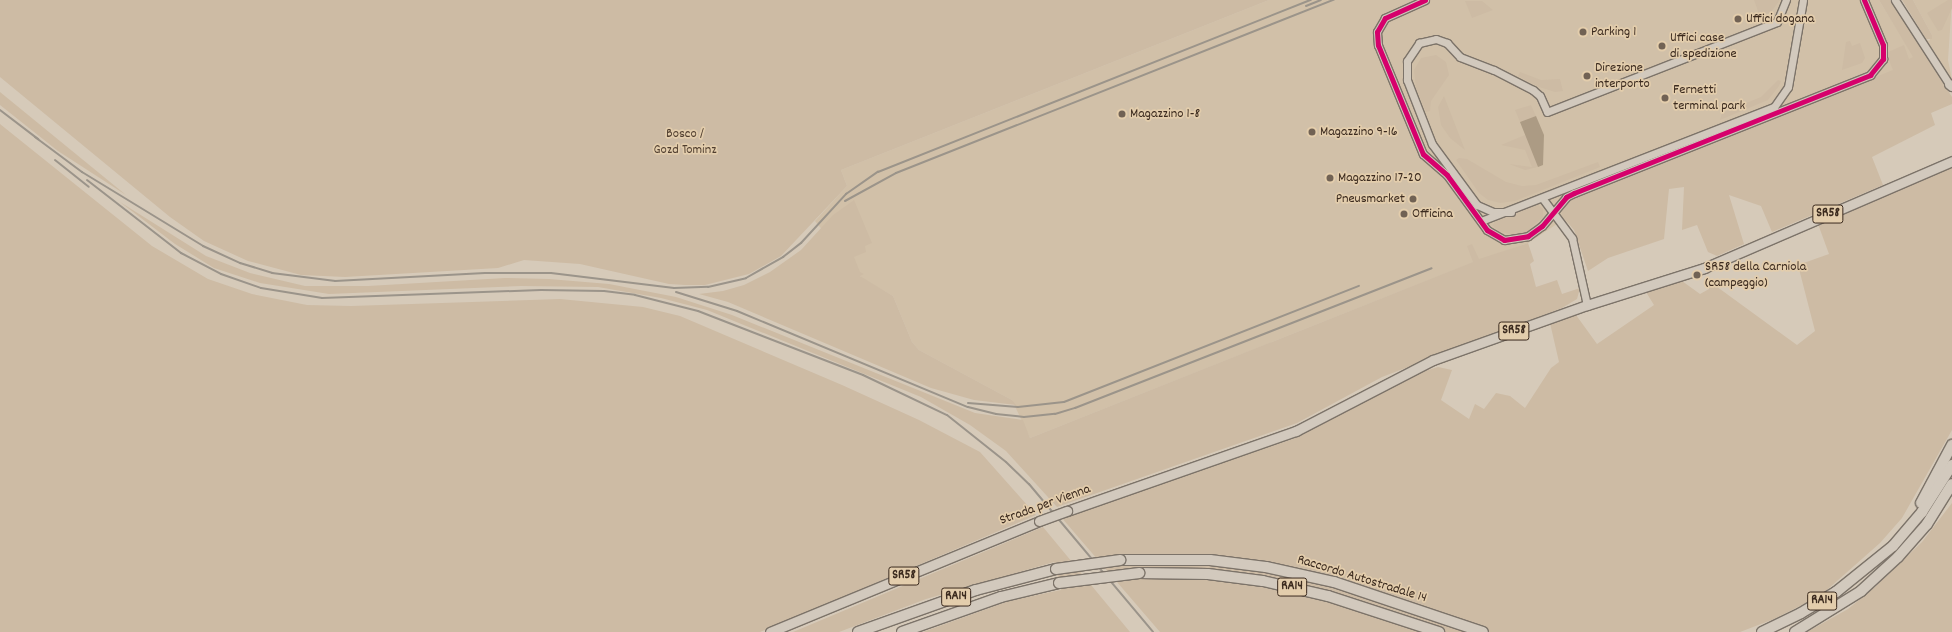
<!DOCTYPE html>
<style>
body{margin:0}
#map{position:relative;width:1952px;height:632px;overflow:hidden;background:#d6cab9;font-family:Dekko,sans-serif}
div>[style]{position:absolute}
[style*='--x']{left:calc(var(--x)*1px);top:calc(var(--y)*1px);width:calc(var(--w)*1px);rotate:calc(var(--a)*1deg)}
.built>*{inset:0;background:#d1c0a8}
.green>*{inset:0;background:#cdbba4}
.water>*{inset:0;background:#ac9b84}
.roads{filter:drop-shadow(1px 0 #7c7369) drop-shadow(-1px 0 #7c7369) drop-shadow(0 1px #7c7369) drop-shadow(0 -1px #7c7369)}
.minor>*{height:7px;margin:-3.5px;padding:0 3.5px;transform-origin:3.5px;border-radius:3.5px;background:#d2c9bd}
.major>*{height:9px;margin:-4.5px;padding:0 4.5px;transform-origin:4.5px;border-radius:4.5px;background:#d2c9bd}
.highway>*{height:10px;margin:-5px;padding:0 5px;transform-origin:5px;border-radius:5px;background:#d2c9bd}
.rail>*{height:2px;margin:-1px;padding:0 1px;transform-origin:1px;border-radius:1px;background:#9b948a}
.bridges{filter:drop-shadow(1px 0 #7c7369) drop-shadow(-1px 0 #7c7369) drop-shadow(0 1px #7c7369) drop-shadow(0 -1px #7c7369)}
.major-bridge>*{height:9px;margin:-4.5px;padding:0 4.5px;transform-origin:4.5px;border-radius:4.5px;background:#d2c9bd}
.highway-bridge>*{height:10px;margin:-5px;padding:0 5px;transform-origin:5px;border-radius:5px;background:#d2c9bd}
.cycleway>*{height:5px;margin:-2.5px;padding:0 2.5px;transform-origin:2.5px;border-radius:2.5px;background:#d6006c}
.dots>*{width:11px;height:11px;translate:-50% -50%;box-sizing:border-box;border:2px solid #e3cdac;border-radius:50%}
span{translate:-50% -50%;white-space:nowrap;text-align:center;line-height:1.15;-webkit-text-stroke:3.5px #e3cdac;paint-order:stroke}
.shield-label span{padding:1px 3px;background:#e3cdac;border:1px solid;border-radius:3px;-webkit-text-stroke-width:0}
.shield-label{font-size:13px;color:#3b2a1e;font-weight:700}
.poi-label{font-size:14px;color:#3b2a1e}
.left{translate:0 -50%;text-align:left}
.right{translate:-100% -50%;text-align:right}
.park-label{font-size:14px;color:#503e2f}
.street-label{font-size:14px;color:#3b2a1e}
</style>
<div id="map">
<div class="built">
<div style="clip-path:polygon(1269px 0,1879px 0,1918px 64px,1565px 219px,1577px 239px,1569px 242px,1563px 229px,1557px 224px,1528px 243px,1479px 260px,1030px 438px,1012px 400px,919px 350px,912px 342px,893px 296px,862px 278px,815px 221px,847px 186px,841px 170px)"></div>
<div style="clip-path:polygon(1913px 0,1952px 0,1948px 60px,1952px 80px,1926px 39px,1929px 41px,1932px 35px)"></div>
</div>
<div class="green">
<div style="clip-path:polygon(0 0,1269px 0,841px 170px,847px 186px,781px 256px,749px 274px,705px 285px,685px 285px,669px 284px,580px 264px,524px 260px,498px 268px,345px 277px,301px 275px,248px 261px,204px 241px,170px 217px,0 77px)"></div>
<div style="clip-path:polygon(1754px 0,1780px 0,1771px 12px,1760px 17px)"></div>
<div style="clip-path:polygon(1879px 0,1890px 0,1952px 97px,1952px 104px,1931px 113px,1935px 125px,1872px 157px,1883px 185px,1772px 232px,1761px 206px,1729px 195px,1744px 244px,1717px 256px,1708px 252px,1697px 225px,1682px 230px,1684px 187px,1669px 189px,1664px 239px,1608px 258px,1588px 271px,1574px 230px,1562px 216px,1561px 206px,1567px 201px,1893px 70px,1886px 53px,1904px 45px,1909px 59px,1913px 57px)"></div>
<div style="clip-path:polygon(1902px 0,1913px 0,1932px 35px,1932px 39px,1926px 39px)"></div>
<div style="clip-path:polygon(1948px 0,1952px 0,1952px 8px,1942px 30px,1938px 31px,1927px 13px)"></div>
<div style="clip-path:polygon(1465px 1px,1482px 1px,1493px 10px,1472px 18px)"></div>
<div style="clip-path:polygon(1850px 41px,1852px 46px,1860px 43px,1865px 58px,1862px 63px,1842px 70px,1846px 42px)"></div>
<div style="clip-path:polygon(1436px 55px,1446px 62px,1449px 75px,1431px 101px,1430px 111px,1426px 112px,1416px 88px,1414px 70px,1421px 58px)"></div>
<div style="clip-path:polygon(1520px 72px,1541px 80px,1560px 79px,1563px 91px,1555px 92px,1539px 87px,1518px 76px)"></div>
<div style="clip-path:polygon(1778px 80px,1781px 81px,1779px 86px,1768px 100px,1720px 120px,1722px 113px,1761px 97px)"></div>
<div style="clip-path:polygon(0 92px,126px 195px,58px 151px,0 105px)"></div>
<div style="clip-path:polygon(1444px 96px,1465px 150px,1450px 138px,1441px 125px,1438px 107px)"></div>
<div style="clip-path:polygon(1531px 105px,1536px 116px,1520px 122px,1515px 110px)"></div>
<div style="clip-path:polygon(0 124px,152px 246px,208px 279px,252px 294px,307px 305px,351px 306px,560px 299px,643px 307px,680px 316px,842px 385px,919px 420px,980px 452px,1036px 515px,760px 632px,0 632px)"></div>
<div style="clip-path:polygon(1525px 135px,1538px 167px,1525px 170px,1509px 164px,1532px 167px,1525px 150px,1501px 145px)"></div>
<div style="clip-path:polygon(1459px 158px,1467px 159px,1506px 182px,1522px 186px,1536px 185px,1598px 162px,1600px 167px,1515px 201px,1500px 203px,1488px 200px,1479px 193px,1456px 160px)"></div>
<div style="clip-path:polygon(1952px 167px,1952px 430px,1902px 518px,1880px 543px,1820px 596px,1774px 619px,1740px 632px,1160px 632px,1061px 517px,1293px 439px,1422px 372px,1438px 367px,1452px 370px,1441px 400px,1469px 419px,1475px 404px,1484px 409px,1496px 393px,1510px 396px,1525px 408px,1551px 368px,1559px 362px,1550px 323px,1576px 315px,1597px 344px,1654px 305px,1646px 292px,1682px 281px,1700px 294px,1709px 289px,1709px 281px,1797px 345px,1815px 331px,1798px 265px,1829px 254px,1818px 224px)"></div>
<div style="clip-path:polygon(854px 200px,872px 243px,865px 246px,866px 252px,854px 257px,860px 272px,864px 274px,860px 276px,893px 296px,912px 342px,919px 350px,1012px 400px,1016px 405px,974px 400px,931px 388px,728px 302px,699px 294px,723px 291px,744px 285px,770px 272px,801px 250px,833px 215px)"></div>
<div style="clip-path:polygon(120px 202px,206px 256px,250px 273px,305px 286px,368px 286px,505px 278px,549px 279px,609px 284px,676px 297px,732px 315px,975px 413px,1023px 420px,1030px 438px,1473px 262px,1467px 246px,1472px 244px,1479px 259px,1528px 243px,1534px 261px,1530px 264px,1536px 287px,1557px 280px,1562px 294px,1580px 288px,1577px 299px,1562px 308px,1382px 377px,1297px 423px,1057px 507px,1006px 451px,970px 425px,921px 397px,707px 310px,661px 298px,598px 287px,521px 286px,329px 294px,260px 283px,214px 268px,175px 244px)"></div>
<div style="clip-path:polygon(1538px 205px,1543px 209px,1543px 217px,1525px 233px,1512px 235px,1499px 231px,1492px 225px,1495px 222px)"></div>
<div style="clip-path:polygon(1952px 503px,1952px 632px,1807px 632px,1848px 609px,1874px 588px,1922px 542px)"></div>
<div style="clip-path:polygon(1043px 527px,1130px 632px,923px 632px,1009px 601px,1061px 590px,1054px 562px,926px 599px,839px 632px,793px 632px)"></div>
</div>
<div class="water">
<div style="clip-path:polygon(1536px 116px,1544px 135px,1543px 165px,1538px 167px,1520px 122px)"></div>
</div>
<div class="roads">
<div class="minor">
<div style="--x:1425;--y:0;--w:44;--a:155.8"></div>
<div style="--x:1385;--y:18;--w:16;--a:120"></div>
<div style="--x:1377;--y:32;--w:13;--a:86"></div>
<div style="--x:1378;--y:45;--w:118;--a:67.6"></div>
<div style="--x:1423;--y:154;--w:32;--a:41"></div>
<div style="--x:1447;--y:175;--w:68;--a:54"></div>
<div style="--x:1487;--y:230;--w:20;--a:30"></div>
<div style="--x:1504;--y:240;--w:24;--a:-9"></div>
<div style="--x:1528;--y:236;--w:17;--a:-36"></div>
<div style="--x:1542;--y:226;--w:38;--a:-50"></div>
<div style="--x:1566;--y:197;--w:9;--a:-27"></div>
<div style="--x:1574;--y:193;--w:319;--a:-21.7"></div>
<div style="--x:1870;--y:75;--w:21;--a:-51"></div>
<div style="--x:1883;--y:59;--w:14;--a:-90"></div>
<div style="--x:1883;--y:45;--w:49;--a:-112.9"></div>
<div style="--x:1895;--y:0;--w:103;--a:57.2"></div>
<div style="--x:1543;--y:199;--w:49;--a:53.4"></div>
<div style="--x:1572;--y:238;--w:69;--a:77.4"></div>
<div style="--x:1511;--y:212;--w:18;--a:180"></div>
<div style="--x:1493;--y:212;--w:17;--a:-156"></div>
<div style="--x:1477;--y:205;--w:76;--a:-126.4"></div>
<div style="--x:1432;--y:144;--w:69;--a:-111.3"></div>
<div style="--x:1407;--y:80;--w:19;--a:-90"></div>
<div style="--x:1407;--y:61;--w:22;--a:-56"></div>
<div style="--x:1419;--y:43;--w:17;--a:-13"></div>
<div style="--x:1436;--y:39;--w:12;--a:20"></div>
<div style="--x:1447;--y:43;--w:19;--a:47"></div>
<div style="--x:1460;--y:57;--w:36;--a:21"></div>
<div style="--x:1494;--y:70;--w:44;--a:27.1"></div>
<div style="--x:1533;--y:90;--w:9;--a:41"></div>
<div style="--x:1540;--y:96;--w:17;--a:66"></div>
<div style="--x:1547;--y:112;--w:247;--a:-21.4"></div>
<div style="--x:1777;--y:22;--w:24;--a:-68"></div>
<div style="--x:1481;--y:221;--w:314;--a:-21.3"></div>
<div style="--x:1774;--y:107;--w:24;--a:-55"></div>
<div style="--x:1788;--y:87;--w:88;--a:-80.2"></div>
</div>
<div class="major">
<div style="--x:1949;--y:84;--w:4;--a:34"></div>
<div style="--x:1067;--y:511;--w:243;--a:-19.3"></div>
<div style="--x:1296;--y:431;--w:154;--a:-27.4"></div>
<div style="--x:1433;--y:360;--w:164;--a:-19.7"></div>
<div style="--x:1587;--y:305;--w:123;--a:-17.5"></div>
<div style="--x:1704;--y:268;--w:270;--a:-23.3"></div>
<div style="--x:770;--y:632;--w:291;--a:-22.4"></div>
</div>
<div class="highway">
<div style="--x:1921;--y:503;--w:66;--a:-61.9"></div>
<div style="--x:1120;--y:560;--w:90;--a:0"></div>
<div style="--x:1210;--y:560;--w:56;--a:7.1"></div>
<div style="--x:1266;--y:567;--w:70;--a:12.4"></div>
<div style="--x:1334;--y:582;--w:157;--a:18.6"></div>
<div style="--x:1139;--y:573;--w:69;--a:0.8"></div>
<div style="--x:1208;--y:574;--w:55;--a:7.3"></div>
<div style="--x:1263;--y:581;--w:67;--a:13"></div>
<div style="--x:1328;--y:596;--w:117;--a:18"></div>
<div style="--x:858;--y:632;--w:125;--a:-19.6"></div>
<div style="--x:976;--y:590;--w:83;--a:-14.7"></div>
<div style="--x:902;--y:632;--w:105;--a:-19.5"></div>
<div style="--x:1001;--y:597;--w:60;--a:-13.6"></div>
<div style="--x:1762;--y:632;--w:43;--a:-26"></div>
<div style="--x:1801;--y:613;--w:41;--a:-31"></div>
<div style="--x:1836;--y:592;--w:73;--a:-38.9"></div>
<div style="--x:1893;--y:546;--w:45;--a:-49.5"></div>
<div style="--x:1922;--y:512;--w:56;--a:-57.4"></div>
<div style="--x:1795;--y:632;--w:78;--a:-31.8"></div>
<div style="--x:1861;--y:591;--w:50;--a:-42.6"></div>
<div style="--x:1898;--y:557;--w:44;--a:-48.7"></div>
<div style="--x:1927;--y:524;--w:47;--a:-58"></div>
</div>
</div>
<div class="rail">
<div style="--x:1306;--y:6;--w:16;--a:-22"></div>
<div style="--x:0;--y:110;--w:48;--a:37.3"></div>
<div style="--x:35;--y:137;--w:59;--a:36.7"></div>
<div style="--x:82;--y:172;--w:142;--a:31.4"></div>
<div style="--x:203;--y:246;--w:41;--a:24.7"></div>
<div style="--x:240;--y:263;--w:34;--a:17"></div>
<div style="--x:272;--y:273;--w:64;--a:7.2"></div>
<div style="--x:335;--y:281;--w:150;--a:-3.1"></div>
<div style="--x:485;--y:273;--w:66;--a:0"></div>
<div style="--x:551;--y:273;--w:124;--a:7"></div>
<div style="--x:674;--y:288;--w:34;--a:-2"></div>
<div style="--x:708;--y:287;--w:39;--a:-13"></div>
<div style="--x:746;--y:278;--w:43;--a:-29.6"></div>
<div style="--x:783;--y:257;--w:23;--a:-38"></div>
<div style="--x:801;--y:243;--w:67;--a:-47.4"></div>
<div style="--x:846;--y:194;--w:39;--a:-35"></div>
<div style="--x:878;--y:172;--w:466;--a:-21.7"></div>
<div style="--x:55;--y:160;--w:43;--a:38.5"></div>
<div style="--x:87;--y:180;--w:119;--a:37.8"></div>
<div style="--x:181;--y:253;--w:45;--a:27.7"></div>
<div style="--x:221;--y:274;--w:42;--a:19.3"></div>
<div style="--x:261;--y:288;--w:62;--a:9.3"></div>
<div style="--x:322;--y:298;--w:219;--a:-2.1"></div>
<div style="--x:541;--y:290;--w:63;--a:0.9"></div>
<div style="--x:604;--y:291;--w:31;--a:7"></div>
<div style="--x:635;--y:295;--w:65;--a:14.3"></div>
<div style="--x:698;--y:311;--w:177;--a:21.2"></div>
<div style="--x:863;--y:375;--w:93;--a:25.5"></div>
<div style="--x:947;--y:415;--w:75;--a:38.5"></div>
<div style="--x:1006;--y:462;--w:32;--a:44"></div>
<div style="--x:1029;--y:484;--w:193;--a:50"></div>
<div style="--x:845;--y:201;--w:58;--a:-28.8"></div>
<div style="--x:896;--y:173;--w:471;--a:-21.6"></div>
<div style="--x:676;--y:292;--w:64;--a:17.3"></div>
<div style="--x:737;--y:311;--w:250;--a:22.6"></div>
<div style="--x:968;--y:407;--w:29;--a:14"></div>
<div style="--x:996;--y:414;--w:28;--a:6"></div>
<div style="--x:1024;--y:417;--w:31;--a:-6"></div>
<div style="--x:1055;--y:414;--w:21;--a:-17"></div>
<div style="--x:1075;--y:408;--w:383;--a:-21.4"></div>
<div style="--x:968;--y:403;--w:50;--a:4.6"></div>
<div style="--x:1018;--y:407;--w:46;--a:-6.2"></div>
<div style="--x:1064;--y:402;--w:317;--a:-21.5"></div>
</div>
<div class="bridges">
<div class="major-bridge">
<div style="--x:1039;--y:521;--w:30;--a:-20"></div>
</div>
<div class="highway-bridge">
<div style="--x:1056;--y:569;--w:65;--a:-8"></div>
<div style="--x:1059;--y:583;--w:81;--a:-7.1"></div>
</div>
</div>
<div class="cycleway">
<div style="--x:1425;--y:0;--w:44;--a:155.8"></div>
<div style="--x:1385;--y:18;--w:16;--a:120"></div>
<div style="--x:1377;--y:32;--w:13;--a:86"></div>
<div style="--x:1378;--y:45;--w:118;--a:67.6"></div>
<div style="--x:1423;--y:154;--w:32;--a:41"></div>
<div style="--x:1447;--y:175;--w:68;--a:54"></div>
<div style="--x:1487;--y:230;--w:20;--a:30"></div>
<div style="--x:1504;--y:240;--w:24;--a:-9"></div>
<div style="--x:1528;--y:236;--w:17;--a:-36"></div>
<div style="--x:1542;--y:226;--w:38;--a:-50"></div>
<div style="--x:1566;--y:197;--w:9;--a:-27"></div>
<div style="--x:1574;--y:193;--w:319;--a:-21.7"></div>
<div style="--x:1870;--y:75;--w:21;--a:-51"></div>
<div style="--x:1883;--y:59;--w:14;--a:-90"></div>
<div style="--x:1883;--y:45;--w:49;--a:-112.9"></div>
</div>
<div class="dots">
<div style="left:1738px;top:19px;background:#716254"></div>
<div style="left:1583px;top:32px;background:#716254"></div>
<div style="left:1662px;top:46px;background:#716254"></div>
<div style="left:1587px;top:76px;background:#716254"></div>
<div style="left:1665px;top:98px;background:#716254"></div>
<div style="left:1122px;top:114px;background:#716254"></div>
<div style="left:1312px;top:132px;background:#716254"></div>
<div style="left:1330px;top:178px;background:#716254"></div>
<div style="left:1413px;top:199px;background:#716254"></div>
<div style="left:1404px;top:214px;background:#716254"></div>
<div style="left:1697px;top:275px;background:#716254"></div>
</div>
<div class="shield-label">
<span style="left:1828px;top:214px">SR58</span>
<span style="left:1514px;top:331px">SR58</span>
<span style="left:904px;top:576px">SR58</span>
<span style="left:1292px;top:587px">RA14</span>
<span style="left:956px;top:597px">RA14</span>
<span style="left:1822px;top:601px">RA14</span>
</div>
<div class="poi-label">
<span class="left" style="left:1746px;top:19px">Uffici dogana</span>
<span class="left" style="left:1591px;top:32px">Parking 1</span>
<span class="left" style="left:1670px;top:46px">Uffici case<br>di spedizione</span>
<span class="left" style="left:1595px;top:76px">Direzione<br>interporto</span>
<span class="left" style="left:1673px;top:98px">Fernetti<br>terminal park</span>
<span class="left" style="left:1130px;top:114px">Magazzino 1-8</span>
<span class="left" style="left:1320px;top:132px">Magazzino 9-16</span>
<span class="left" style="left:1338px;top:178px">Magazzino 17-20</span>
<span class="right" style="left:1405px;top:199px">Pneusmarket</span>
<span class="left" style="left:1412px;top:214px">Officina</span>
<span class="left" style="left:1705px;top:275px">SR58 della Carniola<br>(campeggio)</span>
</div>
<div class="park-label">
<span style="left:685px;top:142px">Bosco /<br>Gozd Tominz</span>
</div>
<div class="street-label">
<span style="left:1045px;top:505px;rotate:-20deg">Strada per Vienna</span>
<span style="left:1362px;top:579px;rotate:17deg">Raccordo Autostradale 14</span>
</div>
</div>
